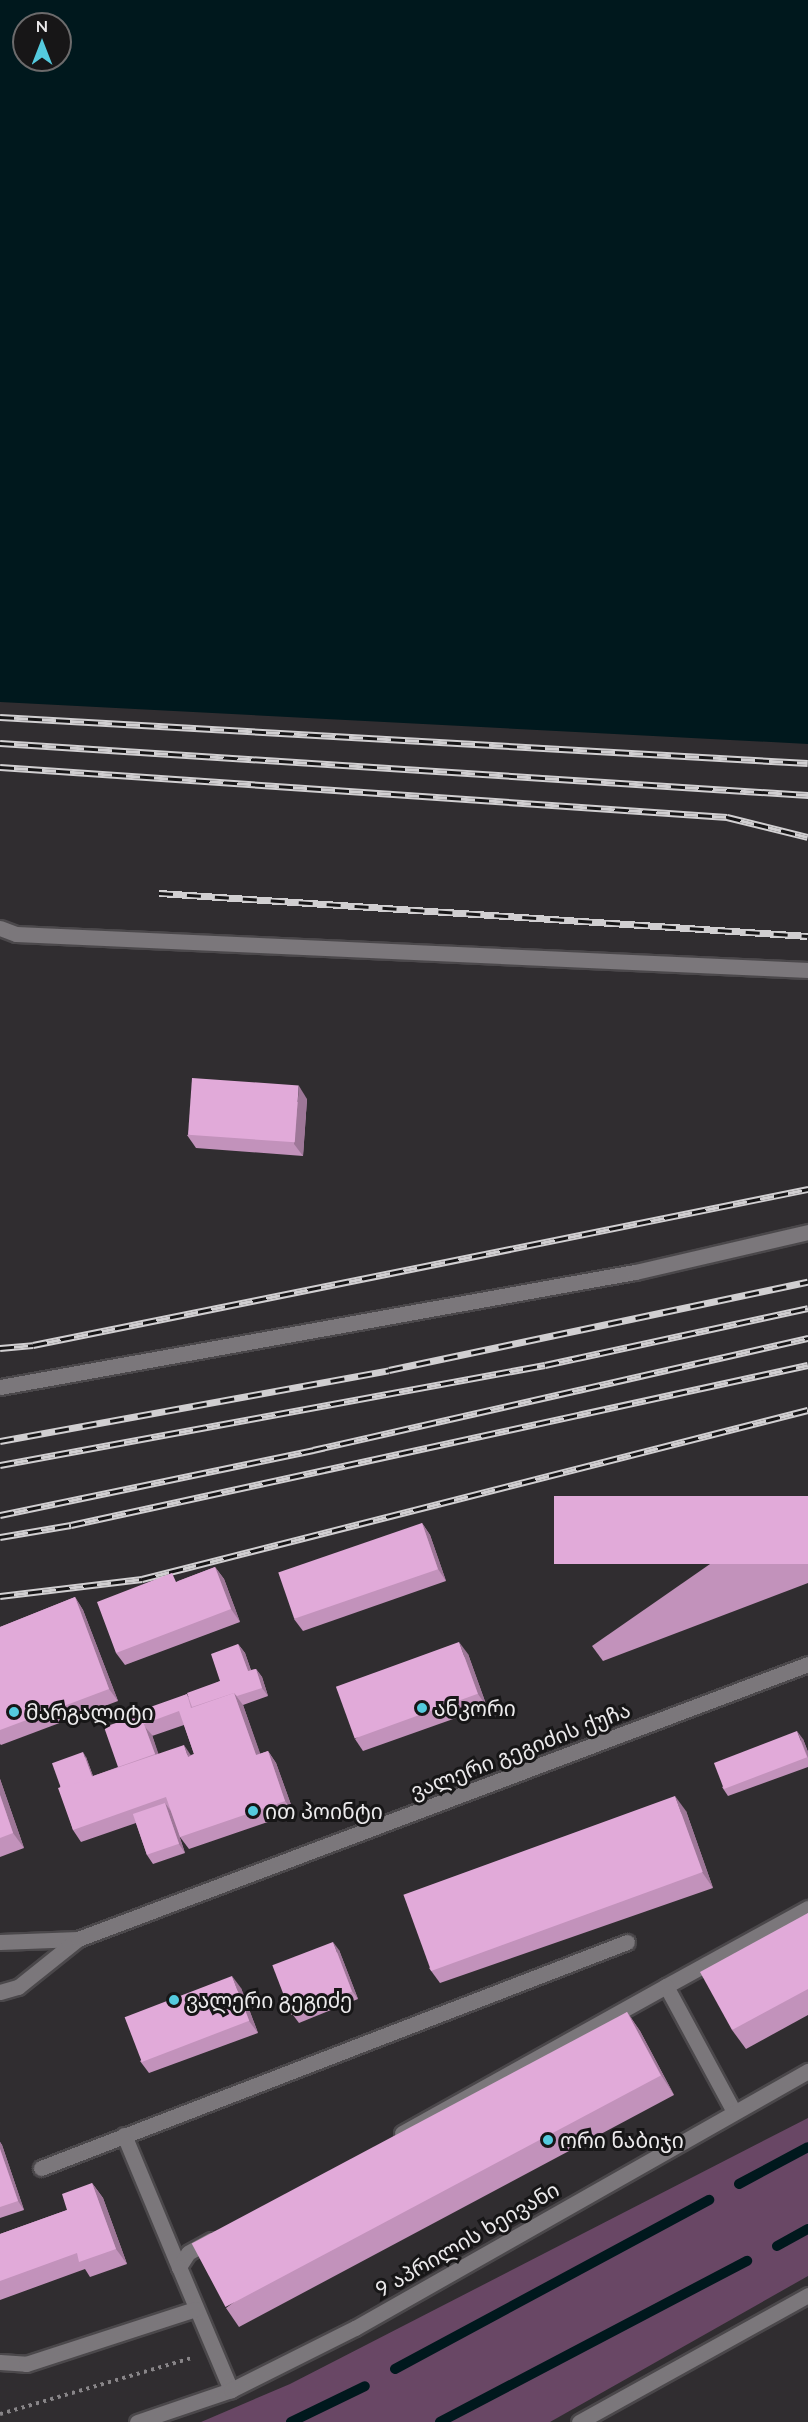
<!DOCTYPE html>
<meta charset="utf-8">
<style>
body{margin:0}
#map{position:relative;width:808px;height:2422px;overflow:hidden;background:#302d30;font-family:Lato,"Noto Sans Georgian",sans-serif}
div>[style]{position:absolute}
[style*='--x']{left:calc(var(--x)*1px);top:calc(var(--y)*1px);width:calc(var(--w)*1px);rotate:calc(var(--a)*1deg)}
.green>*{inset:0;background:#694765}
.water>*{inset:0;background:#00181d}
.stream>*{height:10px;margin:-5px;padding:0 5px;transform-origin:5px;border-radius:5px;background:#00181d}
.path>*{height:4px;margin-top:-2px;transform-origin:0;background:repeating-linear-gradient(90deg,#888588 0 3px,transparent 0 7.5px)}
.roads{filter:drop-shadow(2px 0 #4b484b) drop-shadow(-2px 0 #4b484b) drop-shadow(0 2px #4b484b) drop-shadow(0 -2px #4b484b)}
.minor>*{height:15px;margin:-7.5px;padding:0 7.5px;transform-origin:7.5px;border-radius:7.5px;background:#7b777b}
.rail>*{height:7px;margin-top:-3.5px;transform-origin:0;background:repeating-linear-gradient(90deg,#171617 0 14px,#d1cfd1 0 28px);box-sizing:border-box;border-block:2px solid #d1cfd1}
.wall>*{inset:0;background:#c292bb}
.shaded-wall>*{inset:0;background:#9e7798}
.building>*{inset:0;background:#e1aad9;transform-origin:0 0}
.dots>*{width:16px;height:16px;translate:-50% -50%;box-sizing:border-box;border:3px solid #171617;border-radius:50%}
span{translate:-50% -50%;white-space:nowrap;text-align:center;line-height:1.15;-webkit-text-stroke:6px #171617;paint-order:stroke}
.poi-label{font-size:21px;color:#eceaec}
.left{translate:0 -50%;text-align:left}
.street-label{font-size:21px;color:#eceaec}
.north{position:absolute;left:12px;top:12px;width:60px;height:60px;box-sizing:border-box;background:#171617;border:2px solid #6c6b6c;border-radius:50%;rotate:0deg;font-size:16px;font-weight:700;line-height:24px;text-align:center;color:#eceaec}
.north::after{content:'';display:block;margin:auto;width:21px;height:27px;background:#54cade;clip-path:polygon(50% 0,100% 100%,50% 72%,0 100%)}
</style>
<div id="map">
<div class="green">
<div style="clip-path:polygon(808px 2118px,808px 2276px,550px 2422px,201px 2422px,290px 2384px)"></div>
</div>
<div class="water">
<div style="clip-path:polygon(evenodd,0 0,808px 0,808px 744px,0 702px,0 0,24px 24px,60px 24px,60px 60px,24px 60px,24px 24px)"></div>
</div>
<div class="stream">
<div style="--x:739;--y:2184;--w:78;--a:-28.2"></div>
<div style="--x:777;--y:2246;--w:35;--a:-29"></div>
<div style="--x:395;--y:2369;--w:357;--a:-28.3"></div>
<div style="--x:291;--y:2422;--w:82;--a:-25.9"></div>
<div style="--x:440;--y:2422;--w:347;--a:-27.7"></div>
</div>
<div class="path">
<div style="--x:0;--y:2414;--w:200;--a:-16.3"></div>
</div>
<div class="roads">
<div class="minor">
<div style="--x:0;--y:928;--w:17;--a:21"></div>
<div style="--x:16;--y:934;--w:793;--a:2.6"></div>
<div style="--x:0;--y:1387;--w:645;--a:-10.27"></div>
<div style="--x:635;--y:1272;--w:178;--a:-13"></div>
<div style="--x:0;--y:1942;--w:78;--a:-2.2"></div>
<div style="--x:666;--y:1986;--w:162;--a:-28.8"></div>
<div style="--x:0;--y:1992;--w:19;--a:-16"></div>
<div style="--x:18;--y:1987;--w:77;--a:-38.7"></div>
<div style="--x:78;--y:1939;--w:780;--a:-20.64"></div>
<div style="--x:402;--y:2133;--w:302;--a:-29.1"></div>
<div style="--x:666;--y:1986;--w:141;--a:61.6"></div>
<div style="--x:124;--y:2135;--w:143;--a:67.4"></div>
<div style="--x:41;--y:2168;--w:628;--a:-21.09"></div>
<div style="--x:211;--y:2240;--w:26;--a:151"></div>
<div style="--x:188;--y:2253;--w:17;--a:123"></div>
<div style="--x:179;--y:2267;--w:134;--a:67.1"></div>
<div style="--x:0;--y:2362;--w:26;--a:4"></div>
<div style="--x:26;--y:2364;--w:178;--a:-18"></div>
<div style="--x:137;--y:2422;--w:99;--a:-18.8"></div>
<div style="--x:231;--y:2390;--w:139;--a:-26.6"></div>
<div style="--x:355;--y:2328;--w:521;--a:-29.57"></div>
<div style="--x:579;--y:2422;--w:262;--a:-29"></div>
</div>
</div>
<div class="rail">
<div style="--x:0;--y:717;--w:809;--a:3.26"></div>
<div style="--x:0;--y:743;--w:810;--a:3.68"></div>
<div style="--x:0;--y:767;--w:729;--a:3.93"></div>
<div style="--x:727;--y:817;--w:83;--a:13.9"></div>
<div style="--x:159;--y:893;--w:650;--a:3.79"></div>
<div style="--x:0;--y:1348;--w:33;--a:-5"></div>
<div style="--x:33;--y:1345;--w:791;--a:-11.38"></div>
<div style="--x:0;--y:1441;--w:395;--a:-10.3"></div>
<div style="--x:389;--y:1370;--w:428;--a:-11.9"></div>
<div style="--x:0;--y:1465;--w:554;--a:-10.4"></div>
<div style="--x:545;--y:1365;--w:269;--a:-12.2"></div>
<div style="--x:0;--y:1515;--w:320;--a:-11.7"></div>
<div style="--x:313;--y:1450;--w:508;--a:-12.75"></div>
<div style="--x:0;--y:1537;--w:72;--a:-9.6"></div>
<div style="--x:71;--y:1525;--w:754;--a:-12.25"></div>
<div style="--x:0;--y:1596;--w:143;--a:-6.8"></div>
<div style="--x:142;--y:1579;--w:687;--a:-14.24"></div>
</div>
<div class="wall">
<div style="clip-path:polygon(307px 1099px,303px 1156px,196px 1148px,187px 1135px)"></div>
<div style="clip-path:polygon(808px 1496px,808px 1583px,603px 1661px,592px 1646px)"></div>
<div style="clip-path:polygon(422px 1523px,430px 1535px,446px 1581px,303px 1631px,294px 1619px)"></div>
<div style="clip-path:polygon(215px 1567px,224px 1579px,240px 1622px,125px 1665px,116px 1653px,178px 1581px)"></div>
<div style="clip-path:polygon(75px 1597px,83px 1610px,118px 1701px,1px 1745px,0 1744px,0 1627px)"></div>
<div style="clip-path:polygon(evenodd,238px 1644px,245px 1653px,251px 1670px,256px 1669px,262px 1677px,268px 1696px,243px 1705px,260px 1754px,268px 1751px,276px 1763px,294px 1813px,189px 1849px,180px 1837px,171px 1811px,185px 1853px,153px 1864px,147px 1855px,136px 1823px,81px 1842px,73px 1830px,60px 1787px,86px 1757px,93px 1776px,118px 1767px,140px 1715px,187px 1694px,188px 1697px,220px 1681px,238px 1644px,184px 1725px,194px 1754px,191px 1755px,158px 1754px,152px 1735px,152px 1736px,184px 1725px)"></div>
<div style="clip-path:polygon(468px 1654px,487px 1707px,363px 1751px,355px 1739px)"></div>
<div style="clip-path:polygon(803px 1739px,808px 1752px,808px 1767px,728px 1796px,722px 1787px)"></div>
<div style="clip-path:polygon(0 1779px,24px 1848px,0 1857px)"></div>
<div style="clip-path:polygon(686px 1811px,713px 1888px,440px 1983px,429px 1968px)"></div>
<div style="clip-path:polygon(808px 1913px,808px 2015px,746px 2049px,732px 2030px)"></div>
<div style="clip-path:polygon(339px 1950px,358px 1999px,299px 2023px,293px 2015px)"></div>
<div style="clip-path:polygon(241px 1988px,258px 2033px,149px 2073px,140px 2061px)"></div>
<div style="clip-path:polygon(627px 2012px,640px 2031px,674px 2095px,239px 2327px,226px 2308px)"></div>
<div style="clip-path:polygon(0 2142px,2px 2145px,24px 2210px,0 2218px)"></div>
<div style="clip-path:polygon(92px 2183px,103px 2198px,127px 2264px,90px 2277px,85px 2269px,0 2300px,0 2234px,67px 2210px)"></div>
</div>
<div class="shaded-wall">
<div style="clip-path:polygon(299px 1086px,307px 1099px,303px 1156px,294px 1144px)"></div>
<div style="clip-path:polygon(422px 1523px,430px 1535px,446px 1581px,438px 1569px)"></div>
<div style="clip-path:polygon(215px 1567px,224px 1579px,240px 1622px,231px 1609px)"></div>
<div style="clip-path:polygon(75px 1597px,83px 1610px,118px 1701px,109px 1689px)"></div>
<div style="clip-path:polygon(459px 1642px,468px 1654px,487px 1707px,478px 1694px)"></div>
<div style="clip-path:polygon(238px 1644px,245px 1653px,254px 1680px,248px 1671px)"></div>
<div style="clip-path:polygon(256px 1669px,262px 1677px,268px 1696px,262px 1688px)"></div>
<div style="clip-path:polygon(234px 1693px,243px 1705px,265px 1767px,256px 1755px)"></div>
<div style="clip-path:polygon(145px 1727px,152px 1735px,163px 1767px,157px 1759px)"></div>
<div style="clip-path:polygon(797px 1731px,803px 1739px,808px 1752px,808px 1758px)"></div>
<div style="clip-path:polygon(184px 1745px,192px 1757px,188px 1757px)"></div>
<div style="clip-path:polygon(268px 1751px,276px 1763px,294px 1813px,285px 1801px)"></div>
<div style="clip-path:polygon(83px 1752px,86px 1757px,98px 1790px,95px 1785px)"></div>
<div style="clip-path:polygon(0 1779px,24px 1848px,13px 1833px,0 1795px)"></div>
<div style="clip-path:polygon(675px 1796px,686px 1811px,713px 1888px,702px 1872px)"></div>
<div style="clip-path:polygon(165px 1803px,171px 1811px,185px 1853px,179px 1844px)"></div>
<div style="clip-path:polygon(333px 1942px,339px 1950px,358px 1999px,352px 1991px)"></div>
<div style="clip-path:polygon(232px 1976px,241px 1988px,258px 2033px,249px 2021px)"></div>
<div style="clip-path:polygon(627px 2012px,640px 2031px,674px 2095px,661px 2075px)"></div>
<div style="clip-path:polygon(0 2142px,2px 2145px,24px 2210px,18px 2201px,0 2149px)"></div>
<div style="clip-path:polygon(92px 2183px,103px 2198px,127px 2264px,116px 2249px)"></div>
</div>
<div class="building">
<div style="left:192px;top:1078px;width:107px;height:57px;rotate:4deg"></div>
<div style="left:808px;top:1496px;width:68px;height:254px;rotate:90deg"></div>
<div style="left:422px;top:1523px;width:49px;height:152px;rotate:71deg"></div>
<div style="clip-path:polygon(215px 1567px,231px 1609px,116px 1653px,97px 1602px,172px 1573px,176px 1582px)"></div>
<div style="clip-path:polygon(75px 1597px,109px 1689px,0 1730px,0 1627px)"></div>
<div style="left:459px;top:1642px;width:55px;height:131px;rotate:70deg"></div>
<div style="clip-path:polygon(238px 1644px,248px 1671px,256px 1669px,262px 1688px,237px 1696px,234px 1693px,192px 1707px,187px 1693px,220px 1681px,211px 1654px)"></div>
<div style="clip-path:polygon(234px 1693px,256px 1755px,268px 1751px,285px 1801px,180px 1837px,166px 1797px,73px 1830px,58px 1788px,184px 1745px,188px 1757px,194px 1754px,179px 1711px,144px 1724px,139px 1711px,187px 1694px,191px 1708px)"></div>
<div style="clip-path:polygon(140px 1715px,145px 1727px,155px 1754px,118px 1767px,104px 1727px)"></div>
<div style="left:797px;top:1731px;width:28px;height:89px;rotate:69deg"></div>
<div style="left:83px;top:1752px;width:27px;height:33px;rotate:70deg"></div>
<div style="clip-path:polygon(0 1795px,13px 1833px,0 1838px)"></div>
<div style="left:675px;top:1796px;width:81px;height:289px;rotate:70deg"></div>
<div style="left:165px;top:1803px;width:43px;height:34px;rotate:71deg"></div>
<div style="clip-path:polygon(808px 1913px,808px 1989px,732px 2030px,700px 1972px)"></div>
<div style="left:333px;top:1942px;width:53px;height:65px;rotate:69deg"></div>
<div style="left:232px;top:1976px;width:48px;height:115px;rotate:69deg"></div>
<div style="left:627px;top:2012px;width:72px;height:493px;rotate:62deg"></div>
<div style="clip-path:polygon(0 2149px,18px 2201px,0 2207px)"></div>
<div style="clip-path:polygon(92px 2183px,116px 2249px,79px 2262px,77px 2253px,0 2281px,0 2234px,67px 2210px,62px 2194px)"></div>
</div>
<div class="dots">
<div style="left:422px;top:1708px;background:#54cade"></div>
<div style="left:14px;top:1712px;background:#54cade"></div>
<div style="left:253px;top:1811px;background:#54cade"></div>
<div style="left:174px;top:2000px;background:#54cade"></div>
<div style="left:548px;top:2140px;background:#54cade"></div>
</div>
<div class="poi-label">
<span class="left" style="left:434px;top:1708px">ანკორი</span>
<span class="left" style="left:26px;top:1712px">მარგალიტი</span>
<span class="left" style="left:265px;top:1811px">ით პოინტი</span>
<span class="left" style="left:186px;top:2000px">ვალერი გეგიძე</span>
<span class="left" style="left:560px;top:2140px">ორი ნაბიჯი</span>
</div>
<div class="street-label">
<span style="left:520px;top:1750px;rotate:-21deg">ვალერი გეგიძის ქუჩა</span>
<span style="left:467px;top:2239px;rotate:-30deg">9 აპრილის ხეივანი</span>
</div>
<div class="north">N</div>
</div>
